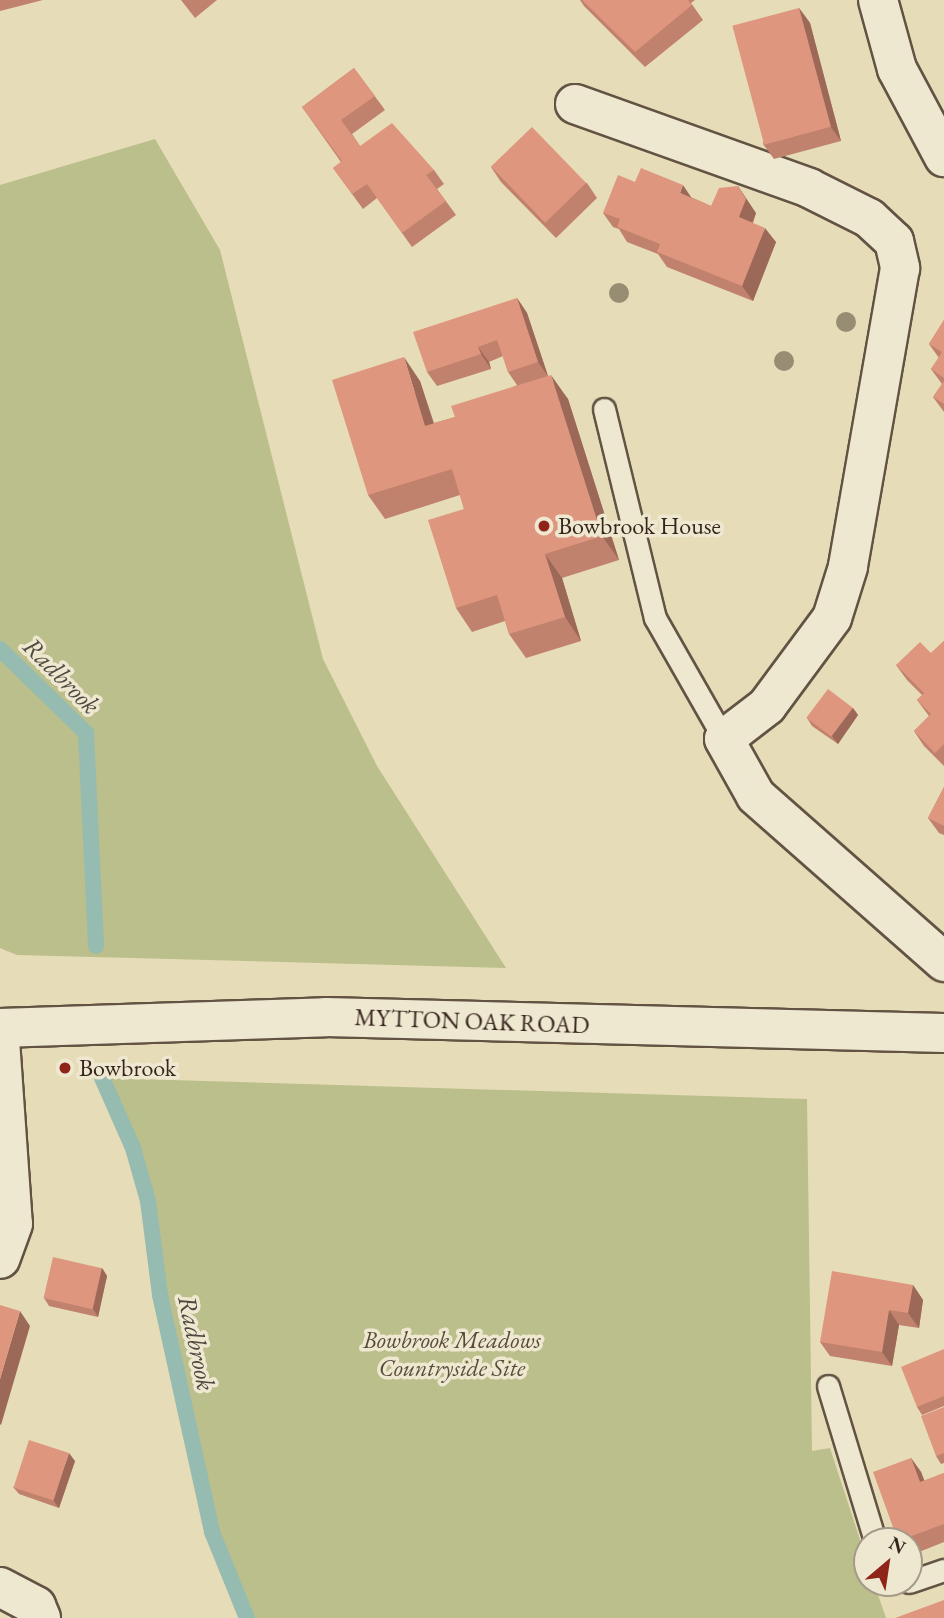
<!DOCTYPE html>
<style>
body{margin:0}
#map{position:relative;width:944px;height:1618px;overflow:hidden;background:#e6dcb8;font-family:"EB Garamond",serif}
div>[style]{position:absolute}
[style*='--x']{left:calc(var(--x)*1px);top:calc(var(--y)*1px);width:calc(var(--w)*1px);rotate:calc(var(--a)*1deg)}
.green>*{inset:0;background:#bbbf8b}
.stream>*{height:16px;margin:-8px;padding:0 8px;transform-origin:8px;border-radius:8px;background:#96bbb0}
.roads{filter:drop-shadow(2px 0 #625343) drop-shadow(-2px 0 #625343) drop-shadow(0 2px #625343) drop-shadow(0 -2px #625343)}
.service>*{height:21px;margin:-10.5px;padding:0 10.5px;transform-origin:10.5px;border-radius:10.5px;background:#efe8d1}
.minor>*{height:38px;margin:-19px;padding:0 19px;transform-origin:19px;border-radius:19px;background:#efe8d1}
.secondary>*{height:38px;margin:-19px;padding:0 19px;transform-origin:19px;border-radius:19px;background:#efe8d1}
.trees>*{width:20px;height:20px;margin:-10px;border-radius:50%;background:#978d72}
.wall>*{inset:0;background:#c0816d}
.shaded-wall>*{inset:0;background:#9c6959}
.building>*{inset:0;background:#df967f;transform-origin:0 0}
.dots>*{width:19px;height:19px;translate:-50% -50%;box-sizing:border-box;border:4px solid #efe8d1;border-radius:50%}
span{translate:-50% -50%;white-space:nowrap;text-align:center;line-height:1.15;-webkit-text-stroke:7px #efe8d1;paint-order:stroke}
.poi-label{font-size:24px;color:#36251c}
.left{translate:0 -50%;text-align:left}
.street-label{font-size:24px;color:#36251c}
.park-label{font-size:24px;color:#574c38;font-style:italic}
.water-label{font-size:26px;color:#4e4a41;font-style:italic}
.north{position:absolute;left:853px;top:1527px;width:70px;height:70px;box-sizing:border-box;background:#efe8d1;border:2px solid #a59a89;border-radius:50%;rotate:29deg;font-size:19px;font-weight:700;line-height:28px;text-align:center;color:#36251c}
.north::after{content:'';display:block;margin:auto;width:24px;height:32px;background:#8f2418;clip-path:polygon(50% 0,100% 100%,50% 72%,0 100%)}
</style>
<div id="map">
<div class="green">
<div style="clip-path:polygon(155px 139px,220px 250px,323px 659px,377px 766px,506px 968px,17px 955px,0 948px,0 185px)"></div>
<div style="clip-path:polygon(102px 1078px,807px 1099px,812px 1451px,830px 1448px,867px 1561px,867px 1583px,874px 1583px,886px 1618px,247px 1618px,212px 1532px,160px 1295px,148px 1201px,133px 1148px)"></div>
</div>
<div class="stream">
<div style="--x:0;--y:649;--w:120;--a:44.3"></div>
<div style="--x:86;--y:733;--w:213;--a:87.3"></div>
<div style="--x:102;--y:1078;--w:77;--a:66.1"></div>
<div style="--x:133;--y:1148;--w:55;--a:74.2"></div>
<div style="--x:148;--y:1201;--w:95;--a:82.7"></div>
<div style="--x:160;--y:1295;--w:243;--a:77.6"></div>
<div style="--x:212;--y:1532;--w:93;--a:67.9"></div>
</div>
<div class="roads">
<div class="service">
<div style="--x:604;--y:409;--w:215;--a:76.3"></div>
<div style="--x:655;--y:618;--w:139;--a:60.3"></div>
<div style="--x:828;--y:1386;--w:162;--a:73.1"></div>
<div style="--x:909;--y:1582;--w:37;--a:-19"></div>
</div>
<div class="minor">
<div style="--x:878;--y:0;--w:72;--a:74.6"></div>
<div style="--x:897;--y:69;--w:100;--a:61.9"></div>
<div style="--x:575;--y:104;--w:249;--a:19.7"></div>
<div style="--x:809;--y:188;--w:67;--a:26.6"></div>
<div style="--x:869;--y:218;--w:34;--a:43"></div>
<div style="--x:894;--y:241;--w:28;--a:77"></div>
<div style="--x:900;--y:268;--w:303;--a:99.9"></div>
<div style="--x:848;--y:567;--w:53;--a:107.4"></div>
<div style="--x:832;--y:618;--w:109;--a:126.5"></div>
<div style="--x:767;--y:706;--w:54;--a:142.5"></div>
<div style="--x:724;--y:739;--w:65;--a:60.7"></div>
<div style="--x:756;--y:796;--w:251;--a:41.4"></div>
<div style="--x:0;--y:1040;--w:184;--a:86"></div>
<div style="--x:13;--y:1224;--w:37;--a:110"></div>
<div style="--x:0;--y:1587;--w:41;--a:27.8"></div>
<div style="--x:36;--y:1606;--w:13;--a:67"></div>
</div>
<div class="secondary">
<div style="--x:0;--y:1028;--w:326;--a:-1.9"></div>
<div style="--x:326;--y:1017;--w:618;--a:1.48"></div>
</div>
</div>
<div class="trees">
<div style="left:619px;top:293px"></div>
<div style="left:846px;top:322px"></div>
<div style="left:784px;top:361px"></div>
</div>
<div class="wall">
<div style="clip-path:polygon(0 0,43px 0,0 11px)"></div>
<div style="clip-path:polygon(181px 0,217px 0,195px 18px)"></div>
<div style="clip-path:polygon(580px 0,695px 0,691px 3px,703px 20px,645px 67px,584px 6px)"></div>
<div style="clip-path:polygon(799px 8px,810px 23px,841px 141px,774px 159px,763px 144px)"></div>
<div style="clip-path:polygon(354px 68px,385px 110px,352px 134px,360px 146px,434px 170px,444px 184px,437px 189px,456px 215px,412px 247px,377px 198px,363px 209px,333px 168px,341px 162px,302px 107px)"></div>
<div style="clip-path:polygon(491px 167px,587px 183px,597px 198px,556px 238px,501px 182px)"></div>
<div style="clip-path:polygon(635px 182px,693px 198px,711px 206px,756px 213px,753px 223px,776px 242px,753px 301px,667px 267px,658px 254px,627px 242px,619px 229px,613px 227px,603px 213px)"></div>
<div style="clip-path:polygon(517px 298px,527px 313px,548px 376px,568px 399px,619px 560px,562px 578px,581px 641px,526px 658px,509px 634px,505px 621px,472px 632px,456px 608px,464px 509px,460px 495px,385px 519px,368px 495px,420px 381px,434px 423px,455px 417px,517px 385px,508px 372px,503px 356px,489px 362px,491px 369px,437px 386px,427px 372px)"></div>
<div style="clip-path:polygon(944px 320px,944px 412px,933px 397px,942px 384px,931px 369px,939px 358px,929px 344px)"></div>
<div style="clip-path:polygon(944px 641px,944px 766px,924px 746px,914px 731px,929px 716px,917px 700px,922px 695px,907px 680px,896px 665px,931px 653px)"></div>
<div style="clip-path:polygon(853px 708px,858px 715px,838px 744px,812px 726px,807px 718px)"></div>
<div style="clip-path:polygon(944px 787px,944px 835px,939px 833px,928px 818px)"></div>
<div style="clip-path:polygon(102px 1268px,107px 1276px,98px 1317px,49px 1306px,44px 1298px)"></div>
<div style="clip-path:polygon(913px 1285px,923px 1300px,919px 1328px,899px 1325px,892px 1366px,830px 1356px,820px 1342px)"></div>
<div style="clip-path:polygon(944px 1350px,944px 1406px,922px 1415px,917px 1407px)"></div>
<div style="clip-path:polygon(944px 1407px,944px 1463px,941px 1464px,936px 1456px)"></div>
<div style="clip-path:polygon(911px 1458px,921px 1472px,924px 1481px,944px 1473px,944px 1542px,909px 1556px,909px 1541px,898px 1541px)"></div>
<div style="clip-path:polygon(75px 1461px,59px 1508px,19px 1494px,13px 1487px)"></div>
</div>
<div class="shaded-wall">
<div style="clip-path:polygon(799px 8px,810px 23px,841px 141px,831px 127px)"></div>
<div style="clip-path:polygon(683px 185px,693px 200px,680px 193px)"></div>
<div style="clip-path:polygon(738px 186px,756px 213px,749px 232px,739px 217px)"></div>
<div style="clip-path:polygon(765px 228px,776px 242px,753px 301px,742px 286px)"></div>
<div style="clip-path:polygon(517px 298px,527px 313px,548px 376px,538px 362px)"></div>
<div style="clip-path:polygon(478px 347px,489px 362px,491px 369px,481px 354px)"></div>
<div style="clip-path:polygon(404px 357px,420px 381px,442px 450px,425px 426px)"></div>
<div style="clip-path:polygon(551px 375px,568px 399px,619px 560px,602px 536px)"></div>
<div style="clip-path:polygon(545px 554px,562px 578px,581px 641px,565px 617px)"></div>
<div style="clip-path:polygon(853px 708px,858px 715px,838px 744px,832px 736px)"></div>
<div style="clip-path:polygon(102px 1268px,107px 1276px,98px 1317px,93px 1309px)"></div>
<div style="clip-path:polygon(913px 1285px,923px 1300px,919px 1328px,908px 1313px)"></div>
<div style="clip-path:polygon(889px 1310px,899px 1325px,892px 1366px,882px 1352px)"></div>
<div style="clip-path:polygon(20px 1311px,30px 1326px,1px 1425px,0 1424px,0 1379px)"></div>
<div style="clip-path:polygon(69px 1453px,75px 1461px,59px 1508px,53px 1500px)"></div>
<div style="clip-path:polygon(911px 1458px,921px 1472px,931px 1497px,920px 1482px)"></div>
</div>
<div class="building">
<div style="clip-path:polygon(582px 0,688px 0,692px 5px,635px 52px)"></div>
<div style="left:799px;top:8px;width:123px;height:69px;rotate:75deg"></div>
<div style="clip-path:polygon(354px 68px,375px 96px,341px 120px,360px 146px,392px 123px,434px 170px,426px 175px,446px 201px,402px 233px,367px 184px,352px 194px,333px 168px,342px 161px,302px 107px)"></div>
<div style="left:532px;top:127px;width:78px;height:57px;rotate:46deg"></div>
<div style="clip-path:polygon(641px 168px,683px 185px,680px 193px,711px 206px,719px 188px,738px 186px,746px 199px,739px 217px,765px 228px,742px 286px,657px 252px,660px 244px,617px 227px,620px 219px,603px 213px,618px 175px,635px 182px)"></div>
<div style="clip-path:polygon(517px 298px,538px 362px,508px 372px,497px 340px,478px 347px,481px 354px,427px 372px,413px 332px)"></div>
<div style="clip-path:polygon(944px 320px,944px 378px,931px 369px,942px 352px,929px 344px)"></div>
<div style="clip-path:polygon(404px 357px,425px 426px,455px 417px,451px 406px,551px 375px,602px 536px,545px 554px,565px 617px,509px 634px,497px 595px,456px 608px,428px 520px,464px 509px,452px 469px,368px 495px,332px 380px)"></div>
<div style="clip-path:polygon(944px 381px,944px 404px,933px 397px)"></div>
<div style="clip-path:polygon(944px 641px,944px 744px,935px 753px,914px 731px,931px 714px,917px 700px,924px 693px,896px 665px,920px 642px,931px 653px)"></div>
<div style="left:828px;top:689px;width:31px;height:36px;rotate:37deg"></div>
<div style="clip-path:polygon(944px 787px,944px 826px,928px 818px)"></div>
<div style="left:53px;top:1257px;width:50px;height:42px;rotate:13deg"></div>
<div style="clip-path:polygon(832px 1271px,913px 1285px,908px 1313px,889px 1310px,882px 1352px,820px 1342px)"></div>
<div style="clip-path:polygon(0 1305px,20px 1311px,0 1379px)"></div>
<div style="clip-path:polygon(944px 1349px,944px 1396px,917px 1407px,901px 1367px)"></div>
<div style="clip-path:polygon(944px 1407px,944px 1453px,936px 1456px,921px 1416px)"></div>
<div style="left:29px;top:1440px;width:42px;height:50px;rotate:18deg"></div>
<div style="clip-path:polygon(911px 1458px,920px 1482px,944px 1473px,944px 1524px,898px 1541px,873px 1472px)"></div>
<div style="clip-path:polygon(944px 1600px,944px 1618px,895px 1618px)"></div>
</div>
<div class="dots">
<div style="left:544px;top:526px;background:#8f2418"></div>
<div style="left:65px;top:1068px;background:#8f2418"></div>
</div>
<div class="poi-label">
<span class="left" style="left:558px;top:526px">Bowbrook House</span>
<span class="left" style="left:79px;top:1068px">Bowbrook</span>
</div>
<div class="street-label">
<span style="left:472px;top:1021px;rotate:2deg">MYTTON OAK ROAD</span>
</div>
<div class="park-label">
<span style="left:452px;top:1354px">Bowbrook Meadows<br>Countryside Site</span>
</div>
<div class="water-label">
<span style="left:61px;top:676px;rotate:45deg">Radbrook</span>
<span style="left:196px;top:1343px;rotate:78deg">Radbrook</span>
</div>
<div class="north">N</div>
</div>
